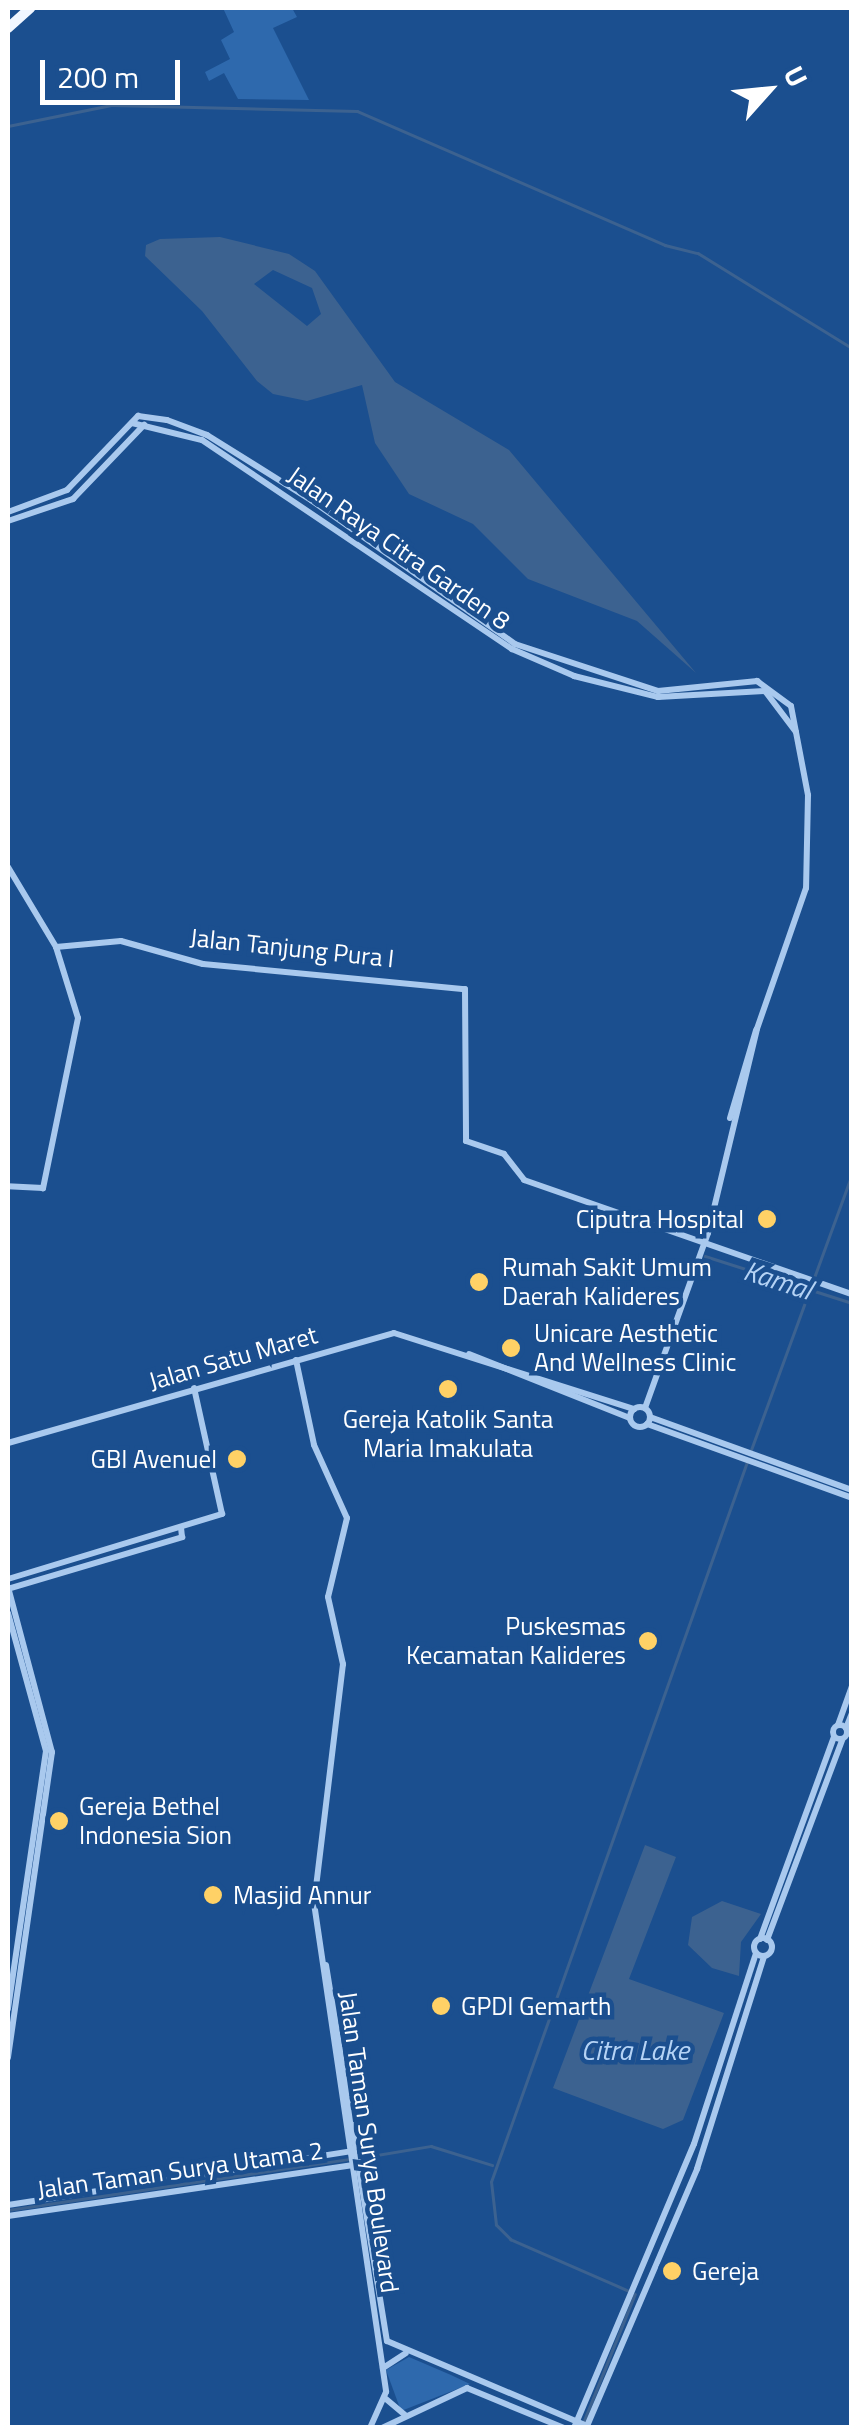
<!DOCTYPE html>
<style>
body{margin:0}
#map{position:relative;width:859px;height:2435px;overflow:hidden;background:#1b4f8f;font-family:"Titillium Web",sans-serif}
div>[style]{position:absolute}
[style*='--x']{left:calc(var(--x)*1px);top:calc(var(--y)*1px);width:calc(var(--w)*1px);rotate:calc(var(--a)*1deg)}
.green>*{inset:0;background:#2e69ad}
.water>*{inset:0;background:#3c6290}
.stream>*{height:2.5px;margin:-1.25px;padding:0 1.25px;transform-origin:1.25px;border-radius:1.25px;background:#3c6290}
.minor>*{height:6px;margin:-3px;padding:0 3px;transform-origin:3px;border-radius:3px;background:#a9c9ee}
.minor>.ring{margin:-3px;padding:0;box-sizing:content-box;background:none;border:6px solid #a9c9ee;border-radius:50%}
.major>*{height:10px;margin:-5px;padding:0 5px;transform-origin:5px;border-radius:5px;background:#f0f6ff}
.dots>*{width:28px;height:28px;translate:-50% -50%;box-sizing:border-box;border:5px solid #1b4f8f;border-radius:50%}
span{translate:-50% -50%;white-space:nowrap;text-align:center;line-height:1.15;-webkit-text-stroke:9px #1b4f8f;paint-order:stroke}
.street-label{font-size:25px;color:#fff}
.poi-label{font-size:25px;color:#fff}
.right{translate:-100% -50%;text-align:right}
.left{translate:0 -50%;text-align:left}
.water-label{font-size:28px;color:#b5d3f5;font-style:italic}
.frame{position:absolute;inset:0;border:10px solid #fff;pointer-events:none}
.north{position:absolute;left:719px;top:40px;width:100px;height:100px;-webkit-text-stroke:8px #1b4f8f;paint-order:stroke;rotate:63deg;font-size:28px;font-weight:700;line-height:40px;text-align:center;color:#fff}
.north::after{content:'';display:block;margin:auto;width:35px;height:45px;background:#fff;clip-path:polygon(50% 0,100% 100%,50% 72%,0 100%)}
.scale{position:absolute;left:40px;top:60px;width:140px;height:45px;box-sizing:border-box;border:5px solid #fff;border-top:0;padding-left:12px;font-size:30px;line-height:35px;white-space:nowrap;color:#fff;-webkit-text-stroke:8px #1b4f8f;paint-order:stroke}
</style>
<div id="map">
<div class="green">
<div style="clip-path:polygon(223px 8px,292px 8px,297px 17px,273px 28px,309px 100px,238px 99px,224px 73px,209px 81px,205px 72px,230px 59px,221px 40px,234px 32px)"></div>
<div style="clip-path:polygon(409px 2357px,451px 2375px,470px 2384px,401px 2411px,386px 2370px)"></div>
</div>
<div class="water">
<div style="clip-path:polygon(evenodd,220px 237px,289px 254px,315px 271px,395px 382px,509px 450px,696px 673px,637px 621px,528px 579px,473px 524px,409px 494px,375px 443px,362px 385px,307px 401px,273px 394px,257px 381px,202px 311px,145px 256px,146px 245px,160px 239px,220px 237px,273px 270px,312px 288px,321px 314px,307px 326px,254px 284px,273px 270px)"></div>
<div style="clip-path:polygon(645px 1845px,676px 1857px,629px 1979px,724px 2013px,683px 2120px,663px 2129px,553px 2088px)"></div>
<div style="clip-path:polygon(722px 1901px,761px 1914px,741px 1942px,739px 1976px,712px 1968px,688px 1945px,692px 1917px)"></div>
</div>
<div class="stream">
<div style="--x:8;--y:126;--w:105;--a:-11.5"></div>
<div style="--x:111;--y:105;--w:246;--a:1.4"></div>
<div style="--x:357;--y:111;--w:336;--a:23.5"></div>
<div style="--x:665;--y:245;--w:34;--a:14"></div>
<div style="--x:698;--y:253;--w:181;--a:31.7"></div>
<div style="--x:705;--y:1256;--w:154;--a:17.7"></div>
<div style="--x:751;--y:1450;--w:294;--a:-69.9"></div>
<div style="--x:359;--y:2158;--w:73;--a:-9.5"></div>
<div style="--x:431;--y:2146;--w:64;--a:17.3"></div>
<div style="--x:8;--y:2210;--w:347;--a:-8.5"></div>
<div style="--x:628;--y:2291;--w:128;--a:-156.4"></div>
<div style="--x:511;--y:2240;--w:21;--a:-135"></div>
<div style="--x:496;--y:2225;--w:43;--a:-96.6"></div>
<div style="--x:491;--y:2182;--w:764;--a:-70.43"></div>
<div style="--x:581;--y:2428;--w:144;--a:-68.1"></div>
</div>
<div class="minor">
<div style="--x:132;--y:423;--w:72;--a:13.7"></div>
<div style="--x:202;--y:440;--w:374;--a:34"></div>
<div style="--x:512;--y:649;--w:68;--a:23.5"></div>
<div style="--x:574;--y:676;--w:87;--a:14"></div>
<div style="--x:658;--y:697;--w:107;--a:-3.2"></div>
<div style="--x:765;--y:691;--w:51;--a:52.9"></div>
<div style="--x:8;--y:512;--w:63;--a:-20.4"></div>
<div style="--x:67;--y:490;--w:103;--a:-46.2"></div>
<div style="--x:138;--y:416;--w:29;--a:8"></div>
<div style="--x:167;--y:420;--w:43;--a:20.6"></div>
<div style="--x:207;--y:435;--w:123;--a:32"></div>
<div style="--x:311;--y:500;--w:250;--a:35.2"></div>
<div style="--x:515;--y:644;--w:151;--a:18.2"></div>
<div style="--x:658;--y:691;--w:100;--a:-5.8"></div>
<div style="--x:757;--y:681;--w:42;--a:36.3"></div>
<div style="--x:791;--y:706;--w:91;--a:79.2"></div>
<div style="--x:808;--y:795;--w:93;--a:91.2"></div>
<div style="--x:806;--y:888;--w:149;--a:109.2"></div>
<div style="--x:757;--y:1029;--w:210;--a:103.5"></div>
<div style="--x:708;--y:1233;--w:186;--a:109.8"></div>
<div style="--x:8;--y:521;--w:69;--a:-18.7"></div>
<div style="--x:73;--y:499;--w:103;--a:-46.2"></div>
<div style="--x:8;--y:867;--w:93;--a:59"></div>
<div style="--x:56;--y:947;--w:74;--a:72.8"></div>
<div style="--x:78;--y:1018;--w:174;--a:101.6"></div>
<div style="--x:43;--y:1188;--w:35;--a:-177"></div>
<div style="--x:56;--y:947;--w:65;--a:-5.3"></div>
<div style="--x:121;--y:941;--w:85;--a:15.7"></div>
<div style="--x:203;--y:964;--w:263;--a:5.5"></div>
<div style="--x:465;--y:989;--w:152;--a:89.6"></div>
<div style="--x:466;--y:1141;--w:40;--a:18.9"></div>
<div style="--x:504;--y:1154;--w:33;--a:52"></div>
<div style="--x:524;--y:1180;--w:347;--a:19.2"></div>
<div style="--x:730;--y:1118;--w:92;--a:-73.5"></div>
<div style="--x:469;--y:1354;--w:173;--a:21.7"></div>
<div style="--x:296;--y:1360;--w:87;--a:78"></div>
<div style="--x:314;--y:1445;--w:80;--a:65.7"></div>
<div style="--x:347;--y:1518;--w:81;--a:103.5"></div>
<div style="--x:328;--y:1597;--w:69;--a:77.4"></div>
<div style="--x:343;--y:1664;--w:241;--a:96.9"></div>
<div style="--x:314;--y:1903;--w:494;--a:81.6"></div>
<div style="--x:386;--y:2392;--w:39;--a:114"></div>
<div class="ring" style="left:630px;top:1407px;width:14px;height:14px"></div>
<div style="--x:650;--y:1417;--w:215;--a:19.9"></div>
<div style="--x:647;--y:1424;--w:218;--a:19.8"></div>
<div style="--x:8;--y:1443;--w:401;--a:-15.9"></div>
<div style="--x:394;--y:1333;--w:252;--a:17.6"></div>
<div style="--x:8;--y:1579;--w:224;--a:-16.9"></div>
<div style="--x:222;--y:1514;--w:129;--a:-102.5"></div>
<div style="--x:8;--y:1587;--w:171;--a:75.1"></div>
<div style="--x:52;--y:1752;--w:309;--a:98.2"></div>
<div style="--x:8;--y:1589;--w:182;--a:-16.6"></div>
<div style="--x:182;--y:1537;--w:10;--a:-96"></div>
<div style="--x:8;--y:1613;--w:143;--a:74.6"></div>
<div style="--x:46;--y:1751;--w:261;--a:98.4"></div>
<div class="ring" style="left:833px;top:1725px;width:8px;height:8px"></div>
<div style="--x:838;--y:1725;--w:41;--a:-70.3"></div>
<div style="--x:846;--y:1728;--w:16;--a:-68"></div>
<div class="ring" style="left:754px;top:1938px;width:12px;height:12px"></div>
<div style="--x:760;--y:1939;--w:215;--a:-69.9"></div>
<div style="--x:767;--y:1940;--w:214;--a:-69.4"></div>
<div style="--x:326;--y:1965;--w:381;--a:80.8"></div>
<div style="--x:387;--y:2341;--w:217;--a:23"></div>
<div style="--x:8;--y:2205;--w:348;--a:-8.9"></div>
<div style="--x:8;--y:2216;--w:349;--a:-8.4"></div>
<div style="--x:383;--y:2368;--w:27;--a:-33"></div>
<div style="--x:386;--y:2399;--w:26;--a:40"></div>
<div style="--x:587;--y:2426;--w:280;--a:-66.8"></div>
<div style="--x:697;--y:2169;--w:223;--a:-72.5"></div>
<div style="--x:382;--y:2428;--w:94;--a:-25.2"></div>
<div style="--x:467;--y:2388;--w:105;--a:22.4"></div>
<div style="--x:574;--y:2428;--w:308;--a:-67.1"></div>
<div style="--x:694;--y:2144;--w:201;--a:-72"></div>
</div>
<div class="major">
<div style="--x:8;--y:28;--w:30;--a:-42"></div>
</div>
<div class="dots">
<div style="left:767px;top:1219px;background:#ffd166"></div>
<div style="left:479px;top:1282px;background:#ffd166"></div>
<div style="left:511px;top:1348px;background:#ffd166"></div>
<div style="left:448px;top:1389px;background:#ffd166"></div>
<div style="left:237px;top:1459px;background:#ffd166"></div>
<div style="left:648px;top:1641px;background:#ffd166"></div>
<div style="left:59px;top:1821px;background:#ffd166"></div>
<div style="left:213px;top:1895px;background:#ffd166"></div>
<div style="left:441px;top:2006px;background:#ffd166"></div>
<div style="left:672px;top:2271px;background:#ffd166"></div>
</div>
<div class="street-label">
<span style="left:399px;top:548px;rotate:35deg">Jalan Raya Citra Garden 8</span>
<span style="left:292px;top:948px;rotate:6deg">Jalan Tanjung Pura I</span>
<span style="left:233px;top:1358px;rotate:-16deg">Jalan Satu Maret</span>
<span style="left:369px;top:2142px;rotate:82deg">Jalan Taman Surya Boulevard</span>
<span style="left:180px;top:2170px;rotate:-8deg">Jalan Taman Surya Utama 2</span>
</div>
<div class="poi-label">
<span class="right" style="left:744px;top:1219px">Ciputra Hospital</span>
<span class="left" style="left:502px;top:1282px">Rumah Sakit Umum<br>Daerah Kalideres</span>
<span class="left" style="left:534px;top:1348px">Unicare Aesthetic<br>And Wellness Clinic</span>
<span style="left:448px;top:1434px">Gereja Katolik Santa<br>Maria Imakulata</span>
<span class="right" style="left:217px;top:1459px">GBI Avenuel</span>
<span class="right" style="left:626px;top:1641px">Puskesmas<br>Kecamatan Kalideres</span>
<span class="left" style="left:79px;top:1821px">Gereja Bethel<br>Indonesia Sion</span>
<span class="left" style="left:233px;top:1895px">Masjid Annur</span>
<span class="left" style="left:461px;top:2006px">GPDI Gemarth</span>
<span class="left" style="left:692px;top:2271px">Gereja</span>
</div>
<div class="water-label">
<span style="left:778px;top:1280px;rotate:18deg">Kamal</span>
<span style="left:635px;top:2050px">Citra Lake</span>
</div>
<div class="frame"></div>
<div class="north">U</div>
<div class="scale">200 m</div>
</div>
